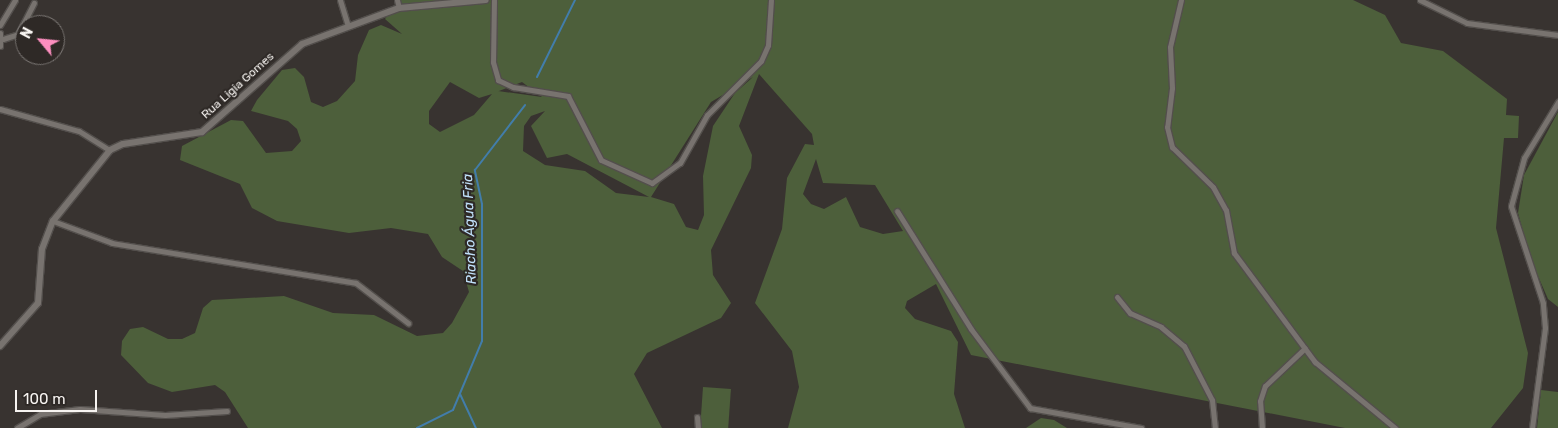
<!DOCTYPE html>
<meta charset="utf-8">
<style>
body{margin:0}
#map{position:relative;width:1558px;height:428px;overflow:hidden;background:#383330;font-family:Rubik,sans-serif}
div>[style]{position:absolute}
[style*='--x']{left:calc(var(--x)*1px);top:calc(var(--y)*1px);width:calc(var(--w)*1px);rotate:calc(var(--a)*1deg)}
.green>*{inset:0;background:#4d5f3b;transform-origin:0 0}
.stream>*{height:2px;margin:-1px;padding:0 1px;transform-origin:1px;border-radius:1px;background:#427daa}
.roads{filter:drop-shadow(1px 0 #534f4c) drop-shadow(-1px 0 #534f4c) drop-shadow(0 1px #534f4c) drop-shadow(0 -1px #534f4c)}
.minor>*{height:5px;margin:-2.5px;padding:0 2.5px;transform-origin:2.5px;border-radius:2.5px;background:#78736f}
.tertiary>*{height:6px;margin:-3px;padding:0 3px;transform-origin:3px;border-radius:3px;background:#78736f}
span{translate:-50% -50%;white-space:nowrap;text-align:center;line-height:1.15;-webkit-text-stroke:4.5px #2e2926;paint-order:stroke}
.street-label{font-size:12px;color:#f7f4f1}
.water-label{font-size:14px;color:#c1e1fb;font-style:italic}
.north{position:absolute;left:15px;top:15px;width:50px;height:50px;box-sizing:border-box;background:#2e2926;border:1px solid #7e7a77;border-radius:50%;rotate:298deg;font-size:14px;font-weight:700;line-height:20px;text-align:center;color:#f7f4f1}
.north::after{content:'';display:block;margin:auto;width:18px;height:22px;background:#fd8ebf;clip-path:polygon(50% 0,100% 100%,50% 72%,0 100%)}
.scale{position:absolute;left:15px;top:390px;width:82px;height:22px;box-sizing:border-box;border:2px solid #f7f4f1;border-top:0;padding-left:6px;font-size:15px;line-height:18px;white-space:nowrap;color:#f7f4f1;-webkit-text-stroke:4px #2e2926;paint-order:stroke}
</style>
<div id="map">
<div class="green">
<div style="clip-path:polygon(evenodd,398px 0,1353px 0,1385px 15px,1401px 43px,1443px 51px,1507px 99px,1506px 115px,1519px 116px,1518px 138px,1504px 138px,1496px 228px,1528px 353px,1523px 388px,1491px 428px,1345px 428px,971px 355px,936px 284px,907px 301px,905px 308px,915px 319px,951px 331px,958px 342px,954px 394px,965px 428px,788px 428px,799px 387px,792px 351px,755px 303px,782px 229px,787px 178px,805px 144px,814px 145px,812px 134px,759px 74px,739px 126px,752px 155px,751px 168px,711px 250px,713px 275px,731px 303px,721px 318px,647px 353px,634px 374px,662px 428px,248px 428px,225px 392px,215px 385px,172px 392px,148px 383px,121px 355px,122px 341px,130px 329px,143px 327px,168px 339px,182px 339px,195px 333px,203px 308px,212px 300px,284px 296px,333px 313px,374px 315px,417px 336px,443px 333px,452px 323px,469px 292px,463px 271px,442px 257px,428px 234px,391px 228px,349px 233px,277px 221px,252px 208px,240px 184px,180px 160px,182px 146px,231px 120px,243px 121px,266px 153px,292px 151px,301px 141px,297px 129px,288px 121px,251px 111px,257px 100px,282px 70px,295px 68px,304px 77px,311px 102px,323px 107px,337px 101px,355px 81px,358px 55px,369px 30px,381px 25px,402px 34px,385px 19px,398px 0,753px 77px,735px 93px,713px 126px,703px 176px,704px 215px,698px 230px,686px 227px,674px 204px,651px 197px,711px 102px,753px 77px,398px 0,450px 82px,479px 98px,492px 94px,474px 115px,440px 132px,429px 124px,429px 111px,450px 82px,398px 0,522px 82px,542px 97px,498px 91px,499px 91px,522px 82px,398px 0,545px 111px,531px 126px,547px 158px,567px 154px,649px 197px,616px 193px,585px 171px,545px 165px,523px 151px,524px 126px,531px 116px,545px 111px,398px 0,816px 159px,823px 183px,875px 185px,903px 231px,883px 234px,860px 227px,846px 197px,824px 209px,811px 204px,803px 194px,816px 159px)"></div>
<div style="clip-path:polygon(1558px 112px,1558px 307px,1548px 299px,1531px 260px,1518px 213px,1524px 175px)"></div>
<div style="left:703px;top:387px;width:28px;height:41px;rotate:4deg"></div>
<div style="clip-path:polygon(1541px 390px,1558px 392px,1558px 428px,1537px 428px)"></div>
<div style="clip-path:polygon(1041px 418px,1054px 420px,1067px 428px,1026px 428px)"></div>
</div>
<div class="stream">
<div style="--x:537;--y:77;--w:86;--a:-63.7"></div>
<div style="--x:460;--y:394;--w:38;--a:65"></div>
<div style="--x:417;--y:428;--w:40;--a:-26.6"></div>
<div style="--x:453;--y:410;--w:75;--a:-67.2"></div>
<div style="--x:482;--y:341;--w:137;--a:-90"></div>
<div style="--x:482;--y:204;--w:35;--a:-102"></div>
<div style="--x:475;--y:170;--w:82;--a:-52.4"></div>
</div>
<div class="roads">
<div class="minor">
<div style="--x:340;--y:0;--w:27;--a:73"></div>
<div style="--x:397;--y:0;--w:8;--a:76"></div>
<div style="--x:494;--y:0;--w:62;--a:90.9"></div>
<div style="--x:493;--y:62;--w:19;--a:74"></div>
<div style="--x:498;--y:80;--w:17;--a:25"></div>
<div style="--x:513;--y:87;--w:56;--a:9.3"></div>
<div style="--x:568;--y:96;--w:72;--a:62.7"></div>
<div style="--x:601;--y:160;--w:56;--a:24.3"></div>
<div style="--x:652;--y:183;--w:34;--a:-36"></div>
<div style="--x:680;--y:163;--w:55;--a:-60.6"></div>
<div style="--x:707;--y:115;--w:76;--a:-45"></div>
<div style="--x:761;--y:61;--w:17;--a:-66"></div>
<div style="--x:768;--y:45;--w:45;--a:-86.2"></div>
<div style="--x:1181;--y:0;--w:48;--a:103.2"></div>
<div style="--x:1170;--y:47;--w:41;--a:87.2"></div>
<div style="--x:1172;--y:88;--w:39;--a:97"></div>
<div style="--x:1167;--y:127;--w:21;--a:76"></div>
<div style="--x:1172;--y:147;--w:57;--a:44.3"></div>
<div style="--x:1213;--y:187;--w:26;--a:61"></div>
<div style="--x:1226;--y:210;--w:44;--a:79.5"></div>
<div style="--x:1234;--y:253;--w:136;--a:53.4"></div>
<div style="--x:1315;--y:362;--w:104;--a:39.5"></div>
<div style="--x:1420;--y:0;--w:52;--a:26.1"></div>
<div style="--x:1467;--y:23;--w:92;--a:7.5"></div>
<div style="--x:0;--y:25;--w:29;--a:-59"></div>
<div style="--x:0;--y:33;--w:13;--a:90"></div>
<div style="--x:3;--y:39;--w:16;--a:-18"></div>
<div style="--x:18;--y:34;--w:35;--a:-63"></div>
<div style="--x:0;--y:109;--w:82;--a:15.6"></div>
<div style="--x:79;--y:131;--w:36;--a:32"></div>
<div style="--x:897;--y:211;--w:139;--a:57.9"></div>
<div style="--x:971;--y:329;--w:99;--a:53.2"></div>
<div style="--x:1030;--y:408;--w:113;--a:10.2"></div>
<div style="--x:53;--y:221;--w:63;--a:20.4"></div>
<div style="--x:112;--y:243;--w:247;--a:9.3"></div>
<div style="--x:356;--y:283;--w:66;--a:37.6"></div>
<div style="--x:1117;--y:297;--w:21;--a:51"></div>
<div style="--x:1130;--y:313;--w:34;--a:24"></div>
<div style="--x:1161;--y:327;--w:30;--a:40"></div>
<div style="--x:1184;--y:346;--w:61;--a:62.6"></div>
<div style="--x:1212;--y:400;--w:28;--a:84"></div>
<div style="--x:697;--y:417;--w:11;--a:85"></div>
<div style="--x:17;--y:428;--w:27;--a:-31"></div>
<div style="--x:40;--y:414;--w:40;--a:-7.1"></div>
<div style="--x:80;--y:409;--w:85;--a:4"></div>
<div style="--x:165;--y:415;--w:62;--a:-3.7"></div>
<div style="--x:1262;--y:428;--w:27;--a:-94"></div>
<div style="--x:1260;--y:401;--w:16;--a:-72"></div>
<div style="--x:1265;--y:386;--w:55;--a:-43.5"></div>
<div style="--x:1532;--y:428;--w:101;--a:-82.6"></div>
<div style="--x:1545;--y:328;--w:25;--a:-95"></div>
<div style="--x:1543;--y:303;--w:102;--a:-108.3"></div>
<div style="--x:1511;--y:206;--w:50;--a:-74.8"></div>
<div style="--x:1524;--y:158;--w:66;--a:-58.7"></div>
</div>
<div class="tertiary">
<div style="--x:0;--y:346;--w:57;--a:-48.5"></div>
<div style="--x:38;--y:303;--w:54;--a:-85.8"></div>
<div style="--x:42;--y:249;--w:30;--a:-69"></div>
<div style="--x:53;--y:221;--w:91;--a:-51.2"></div>
<div style="--x:110;--y:150;--w:14;--a:-25"></div>
<div style="--x:123;--y:144;--w:80;--a:-8.6"></div>
<div style="--x:202;--y:132;--w:133;--a:-41.3"></div>
<div style="--x:302;--y:44;--w:103;--a:-20.4"></div>
<div style="--x:399;--y:8;--w:87;--a:-5.3"></div>
</div>
</div>
<div class="street-label">
<span style="left:238px;top:86px;rotate:-42deg">Rua Ligia Gomes</span>
</div>
<div class="water-label">
<span style="left:470px;top:229px;rotate:-92deg">Riacho Água Fria</span>
</div>
<div class="north">N</div>
<div class="scale">100 m</div>
</div>
